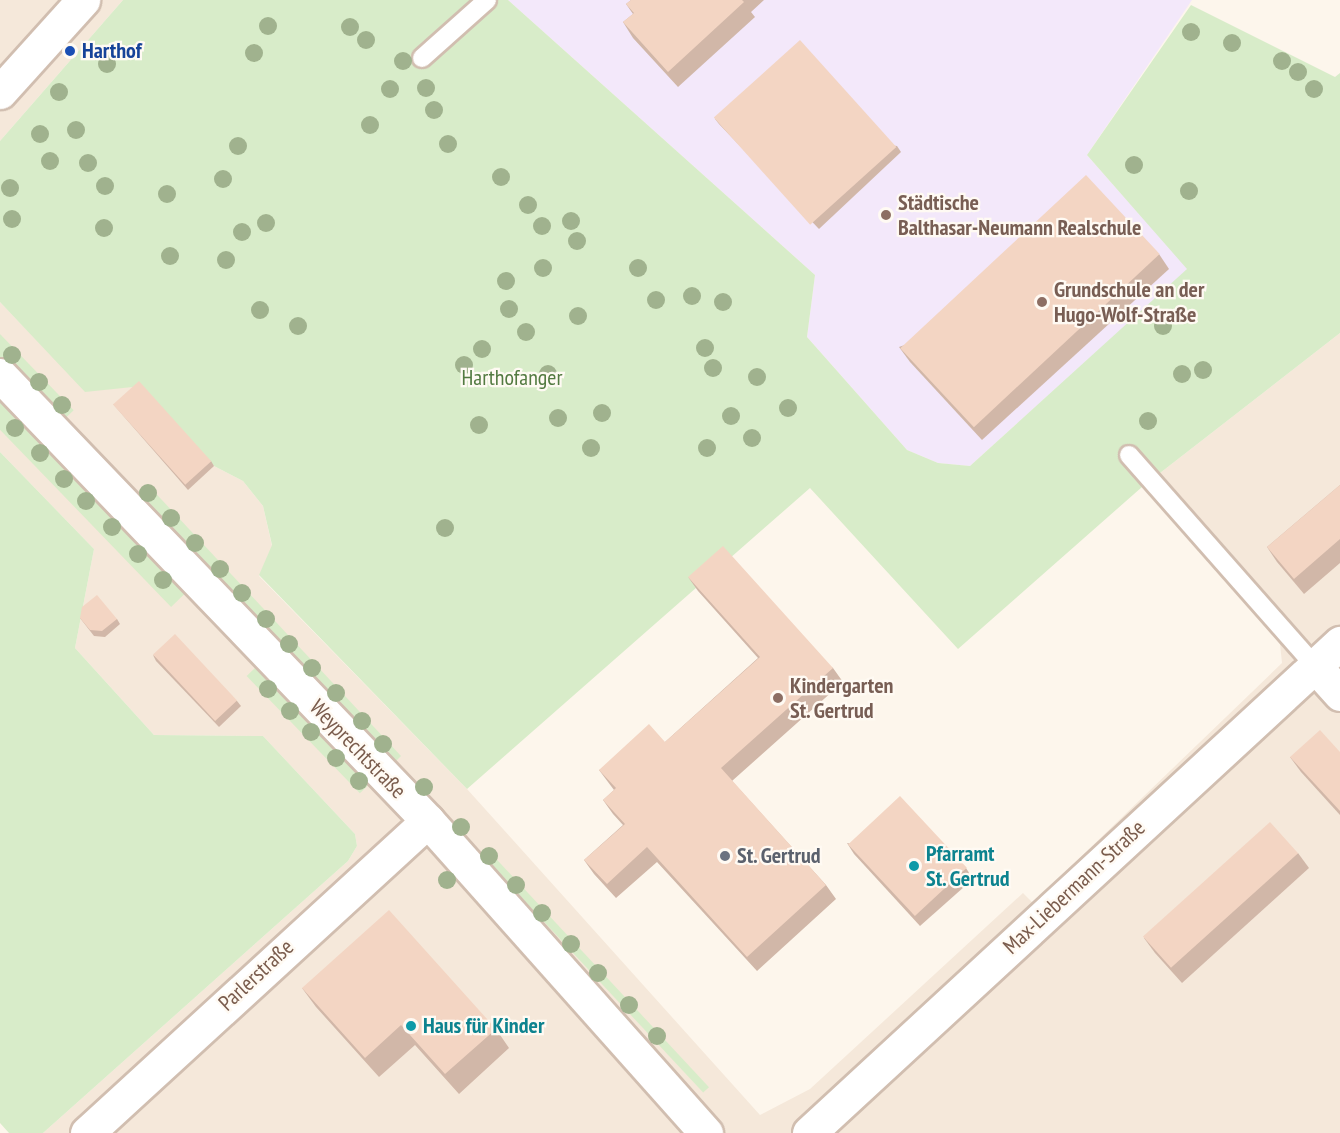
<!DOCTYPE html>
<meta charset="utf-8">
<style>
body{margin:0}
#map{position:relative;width:1340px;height:1133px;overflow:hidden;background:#fdf6ec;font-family:"PT Sans Narrow",sans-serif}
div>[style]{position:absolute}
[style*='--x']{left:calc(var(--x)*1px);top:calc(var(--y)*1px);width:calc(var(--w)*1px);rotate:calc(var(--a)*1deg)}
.residential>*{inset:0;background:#f5e8da}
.education>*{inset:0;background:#f3e8fa}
.green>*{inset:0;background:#d8ecc9;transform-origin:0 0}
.roads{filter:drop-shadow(2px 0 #d1beb0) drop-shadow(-2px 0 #d1beb0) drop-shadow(0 2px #d1beb0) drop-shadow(0 -2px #d1beb0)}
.service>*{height:18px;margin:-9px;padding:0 9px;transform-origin:9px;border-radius:9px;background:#fff}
.minor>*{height:33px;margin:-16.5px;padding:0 16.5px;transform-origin:16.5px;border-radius:16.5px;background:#fff}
.tertiary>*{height:33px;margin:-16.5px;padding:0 16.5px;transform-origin:16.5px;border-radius:16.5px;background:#fff}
.trees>*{width:18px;height:18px;margin:-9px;border-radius:50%;background:#a0b28e}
.wall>*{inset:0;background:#d1b7a8}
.building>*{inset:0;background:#f3d5c3;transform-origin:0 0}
.dots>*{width:16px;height:16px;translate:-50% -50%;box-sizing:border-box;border:3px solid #fffaf3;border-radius:50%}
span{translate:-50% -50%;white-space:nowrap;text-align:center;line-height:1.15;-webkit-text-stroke:4.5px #fffaf3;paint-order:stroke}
.transit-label{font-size:22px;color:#164399;font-weight:700}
.left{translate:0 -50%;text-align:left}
.education-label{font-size:22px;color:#785e54;font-weight:700}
.park-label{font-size:22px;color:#537a41}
.street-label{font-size:22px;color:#7a5c4d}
.culture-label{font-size:22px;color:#0d838f;font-weight:700}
.worship-label{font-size:22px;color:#5b616d;font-weight:700}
</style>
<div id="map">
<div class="residential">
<div style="clip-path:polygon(0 0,123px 0,0 141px)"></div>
<div style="clip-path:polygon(0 302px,47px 351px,142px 386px,214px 466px,243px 481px,263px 506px,272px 546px,259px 576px,467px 789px,760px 1115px,810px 1089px,1023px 893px,1033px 903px,1282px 663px,1280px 644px,1142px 487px,1340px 333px,1340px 1133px,43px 1133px,348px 861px,357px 846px,355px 834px,263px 736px,154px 735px,75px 648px,94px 549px,0 452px)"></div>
</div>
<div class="education">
<div style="clip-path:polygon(508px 0,1192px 0,1087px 155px,1188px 269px,970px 466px,938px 463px,907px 450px,807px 337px,815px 275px)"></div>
</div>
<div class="green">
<div style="clip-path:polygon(123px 0,508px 0,815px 275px,807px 337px,907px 450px,938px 463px,970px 466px,1187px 269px,1087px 155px,1191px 5px,1335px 77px,1340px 73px,1340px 333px,1142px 487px,958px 649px,810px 488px,467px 789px,259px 575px,272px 545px,263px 506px,243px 481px,214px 466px,142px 386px,85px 392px,0 302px,0 141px)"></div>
<div style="left:0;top:334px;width:106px;height:18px;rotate:46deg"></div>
<div style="left:0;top:401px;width:267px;height:20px;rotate:46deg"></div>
<div style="clip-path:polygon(0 452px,94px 549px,75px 648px,154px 735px,263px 736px,355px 834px,357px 846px,348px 861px,43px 1133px,9px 1133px,0 1123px)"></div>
<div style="clip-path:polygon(147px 484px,401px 756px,395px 762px,137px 493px)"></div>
<div style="left:256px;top:667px;width:163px;height:13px;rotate:46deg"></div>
<div style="left:486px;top:848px;width:327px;height:8px;rotate:47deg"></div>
</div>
<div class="roads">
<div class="service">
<div style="--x:422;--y:58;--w:87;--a:-41.7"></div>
<div style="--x:1129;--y:455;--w:280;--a:48.6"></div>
</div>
<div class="minor">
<div style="--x:0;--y:92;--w:124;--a:-47.9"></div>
<div style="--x:1314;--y:665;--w:39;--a:48"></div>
<div style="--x:87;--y:1133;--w:462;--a:-42.5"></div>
<div style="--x:809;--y:1133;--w:723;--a:-42.7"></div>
</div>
<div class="tertiary">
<div style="--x:0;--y:375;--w:618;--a:46.18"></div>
<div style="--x:428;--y:821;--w:418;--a:48.3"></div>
</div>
</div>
<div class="trees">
<div style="left:268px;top:26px"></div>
<div style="left:350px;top:27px"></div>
<div style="left:1191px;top:32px"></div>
<div style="left:366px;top:40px"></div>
<div style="left:1232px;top:43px"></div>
<div style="left:254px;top:53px"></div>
<div style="left:403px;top:61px"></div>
<div style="left:1282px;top:61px"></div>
<div style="left:107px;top:64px"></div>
<div style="left:1298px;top:72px"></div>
<div style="left:426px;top:88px"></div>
<div style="left:390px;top:89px"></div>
<div style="left:1314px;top:89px"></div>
<div style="left:59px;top:92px"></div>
<div style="left:434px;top:110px"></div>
<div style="left:370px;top:125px"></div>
<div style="left:76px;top:130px"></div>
<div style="left:40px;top:134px"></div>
<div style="left:448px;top:144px"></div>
<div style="left:238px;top:146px"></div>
<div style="left:50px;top:161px"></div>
<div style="left:88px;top:163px"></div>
<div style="left:1134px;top:165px"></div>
<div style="left:501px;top:177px"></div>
<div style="left:223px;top:179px"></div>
<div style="left:105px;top:186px"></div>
<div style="left:10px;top:188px"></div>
<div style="left:1189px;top:191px"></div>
<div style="left:167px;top:194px"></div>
<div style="left:528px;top:205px"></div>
<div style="left:12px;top:219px"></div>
<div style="left:571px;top:221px"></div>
<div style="left:266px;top:223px"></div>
<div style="left:542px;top:226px"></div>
<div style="left:104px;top:228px"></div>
<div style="left:242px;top:232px"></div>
<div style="left:577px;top:241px"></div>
<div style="left:170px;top:256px"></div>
<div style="left:226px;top:260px"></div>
<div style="left:543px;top:268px"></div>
<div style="left:638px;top:268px"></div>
<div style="left:506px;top:281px"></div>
<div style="left:692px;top:296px"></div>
<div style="left:656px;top:300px"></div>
<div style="left:723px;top:302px"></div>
<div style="left:509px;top:309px"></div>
<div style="left:260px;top:310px"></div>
<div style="left:578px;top:316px"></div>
<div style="left:298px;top:326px"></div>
<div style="left:1163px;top:326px"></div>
<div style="left:526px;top:332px"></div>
<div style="left:705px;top:348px"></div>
<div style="left:482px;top:349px"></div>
<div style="left:12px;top:355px"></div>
<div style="left:464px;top:365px"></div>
<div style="left:713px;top:368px"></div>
<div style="left:1203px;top:370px"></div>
<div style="left:548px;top:374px"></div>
<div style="left:1182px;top:374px"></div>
<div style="left:757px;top:377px"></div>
<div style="left:39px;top:382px"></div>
<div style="left:62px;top:405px"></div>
<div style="left:788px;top:408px"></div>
<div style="left:602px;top:413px"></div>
<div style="left:731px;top:416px"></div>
<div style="left:558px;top:418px"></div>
<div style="left:1148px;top:421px"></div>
<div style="left:479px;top:425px"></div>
<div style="left:15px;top:428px"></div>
<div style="left:752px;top:438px"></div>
<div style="left:591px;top:448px"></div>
<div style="left:707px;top:448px"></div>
<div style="left:40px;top:453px"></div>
<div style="left:64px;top:479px"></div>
<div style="left:148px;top:493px"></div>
<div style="left:86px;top:501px"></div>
<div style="left:171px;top:518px"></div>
<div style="left:112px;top:527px"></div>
<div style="left:445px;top:528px"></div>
<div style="left:195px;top:543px"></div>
<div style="left:138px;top:554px"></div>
<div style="left:220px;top:569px"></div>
<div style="left:163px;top:580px"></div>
<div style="left:242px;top:593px"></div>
<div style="left:266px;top:619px"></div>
<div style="left:289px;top:644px"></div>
<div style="left:312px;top:668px"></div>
<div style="left:268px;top:689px"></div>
<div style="left:336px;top:693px"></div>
<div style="left:290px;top:711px"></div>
<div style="left:362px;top:721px"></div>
<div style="left:311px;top:732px"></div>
<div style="left:383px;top:744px"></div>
<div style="left:336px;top:758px"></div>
<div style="left:359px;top:781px"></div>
<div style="left:424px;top:787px"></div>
<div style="left:461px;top:827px"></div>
<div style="left:489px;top:856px"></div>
<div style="left:447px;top:880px"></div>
<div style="left:516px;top:885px"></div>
<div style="left:542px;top:913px"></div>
<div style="left:571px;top:944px"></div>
<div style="left:598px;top:973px"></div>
<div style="left:629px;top:1005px"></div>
<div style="left:657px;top:1036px"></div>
</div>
<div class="wall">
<div style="clip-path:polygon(631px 0,764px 0,751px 12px,755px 17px,678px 87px,633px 38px,623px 22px,633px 14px,626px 4px)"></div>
<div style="clip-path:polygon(715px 119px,897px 146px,901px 152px,819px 229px,719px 124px)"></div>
<div style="clip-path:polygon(1159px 254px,1169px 269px,982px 440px,910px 362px,899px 347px)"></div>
<div style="clip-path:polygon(113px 404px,211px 461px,214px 466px,188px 490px)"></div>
<div style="clip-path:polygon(1340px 485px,1340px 563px,1304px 594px,1277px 562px,1267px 547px)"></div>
<div style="clip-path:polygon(688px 577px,833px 668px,843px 682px,732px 781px,826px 885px,836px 899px,757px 971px,657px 862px,616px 898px,594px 874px,584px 860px,623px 825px,613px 814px,603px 800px,614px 790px,599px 770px,665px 742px,758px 658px,698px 591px)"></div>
<div style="clip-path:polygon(80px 618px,117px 619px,120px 624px,105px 637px,94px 636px)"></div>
<div style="clip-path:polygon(153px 655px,237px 701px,241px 706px,219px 727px,156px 661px)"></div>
<div style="clip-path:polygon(1340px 752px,1340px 815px,1301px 772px,1290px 757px)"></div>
<div style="clip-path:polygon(847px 843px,966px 868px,973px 879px,920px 926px,854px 854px)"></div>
<div style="clip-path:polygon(1298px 853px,1309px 868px,1182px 983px,1155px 953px,1144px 938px)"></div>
<div style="clip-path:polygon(302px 988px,496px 1029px,509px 1048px,459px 1094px,415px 1045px,379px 1077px,316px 1007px)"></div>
</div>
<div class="building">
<div style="clip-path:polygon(631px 0,742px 0,744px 2px,668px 72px,623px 22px,634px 13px,626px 4px)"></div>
<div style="left:800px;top:40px;width:144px;height:116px;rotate:48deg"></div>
<div style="left:1086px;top:175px;width:108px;height:254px;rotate:47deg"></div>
<div style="left:139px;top:381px;width:108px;height:35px;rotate:48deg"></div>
<div style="clip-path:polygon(1340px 485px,1340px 539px,1294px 579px,1267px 547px)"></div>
<div style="clip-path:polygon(723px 546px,833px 668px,721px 768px,826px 885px,747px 957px,647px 847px,607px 884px,584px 860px,625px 824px,603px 800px,616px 788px,599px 770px,649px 724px,665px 742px,760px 657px,688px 577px)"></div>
<div style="clip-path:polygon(97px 595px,117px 619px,102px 631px,90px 630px,80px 618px,82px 607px)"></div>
<div style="left:175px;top:634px;width:91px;height:30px;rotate:47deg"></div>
<div style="clip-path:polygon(1320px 730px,1340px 752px,1340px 811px,1290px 757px)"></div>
<div style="left:900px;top:796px;width:98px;height:71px;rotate:47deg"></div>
<div style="left:1270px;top:822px;width:42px;height:171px;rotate:48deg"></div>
<div style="clip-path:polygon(389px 910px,496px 1029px,445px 1074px,401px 1025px,365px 1058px,302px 988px)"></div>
</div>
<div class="dots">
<div style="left:70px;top:51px;background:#1a4fb4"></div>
<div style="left:886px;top:215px;background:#8d6e63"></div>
<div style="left:1042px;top:302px;background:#8d6e63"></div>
<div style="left:778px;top:698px;background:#8d6e63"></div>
<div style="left:725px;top:856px;background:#6b7280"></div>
<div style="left:914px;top:866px;background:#0f9aa8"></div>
<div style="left:411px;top:1026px;background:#0f9aa8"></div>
</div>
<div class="transit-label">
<span class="left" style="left:82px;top:51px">Harthof</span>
</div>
<div class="education-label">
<span class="left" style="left:898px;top:215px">Städtische<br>Balthasar-Neumann Realschule</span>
<span class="left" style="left:1054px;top:302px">Grundschule an der<br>Hugo-Wolf-Straße</span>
<span class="left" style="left:790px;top:698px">Kindergarten<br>St. Gertrud</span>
</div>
<div class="park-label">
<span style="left:512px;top:378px">Harthofanger</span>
</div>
<div class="street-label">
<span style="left:358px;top:749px;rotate:46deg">Weyprechtstraße</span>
<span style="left:1074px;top:887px;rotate:-43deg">Max-Liebermann-Straße</span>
<span style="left:256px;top:975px;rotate:-43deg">Parlerstraße</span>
</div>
<div class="culture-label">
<span class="left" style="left:926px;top:866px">Pfarramt<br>St. Gertrud</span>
<span class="left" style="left:423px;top:1026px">Haus für Kinder</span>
</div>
<div class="worship-label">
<span class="left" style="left:737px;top:856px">St. Gertrud</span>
</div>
</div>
